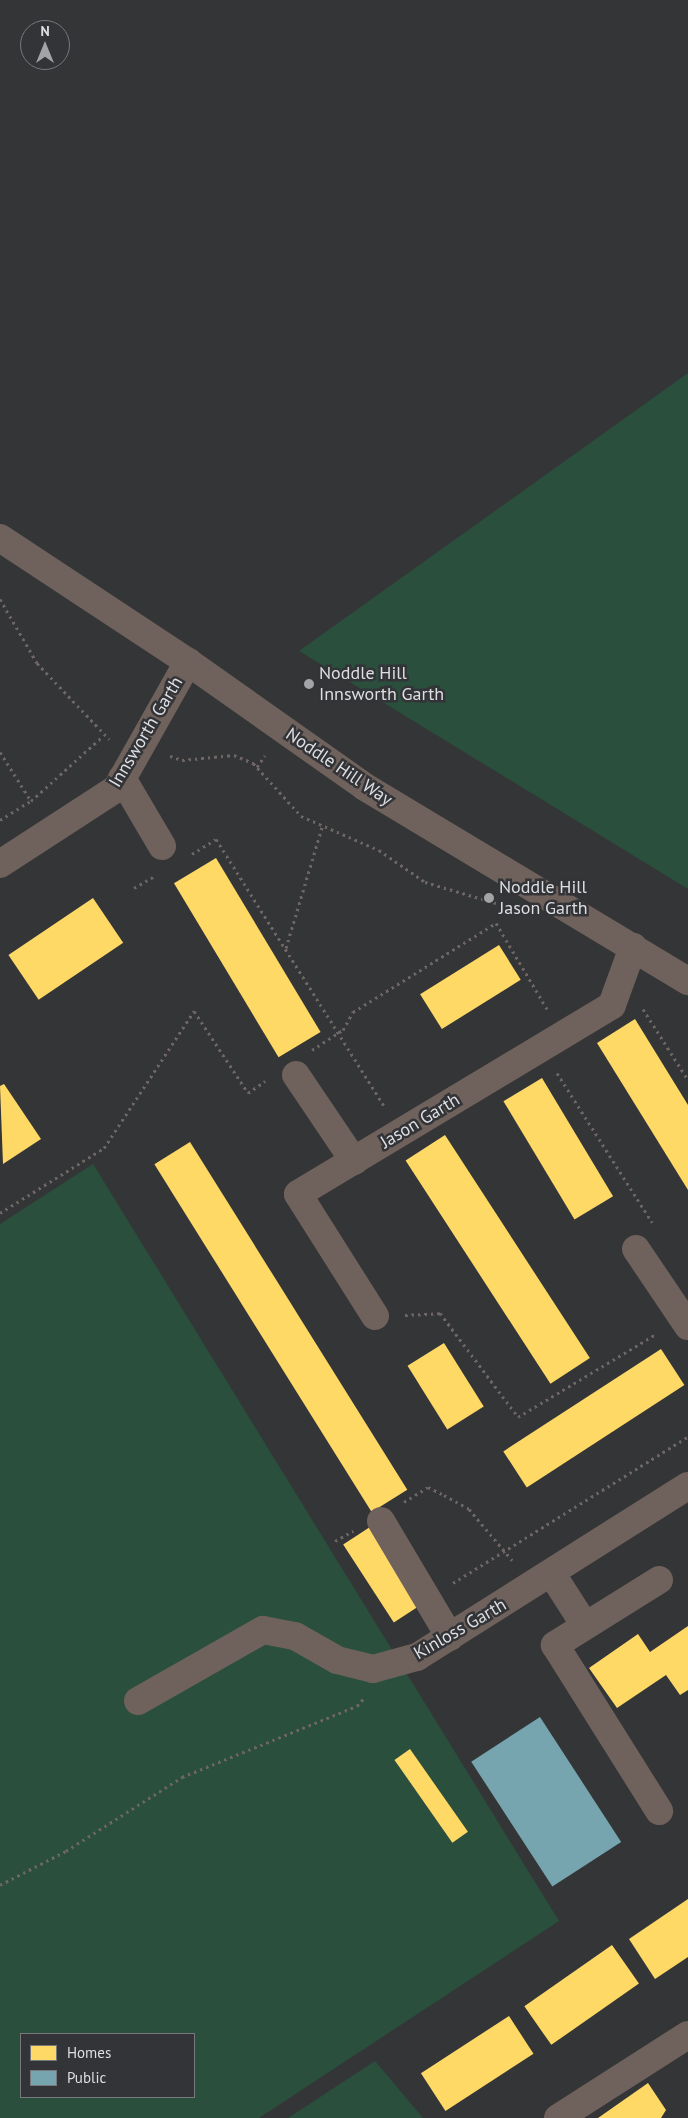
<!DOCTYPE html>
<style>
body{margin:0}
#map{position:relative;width:688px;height:2118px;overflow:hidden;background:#343537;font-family:"PT Sans",sans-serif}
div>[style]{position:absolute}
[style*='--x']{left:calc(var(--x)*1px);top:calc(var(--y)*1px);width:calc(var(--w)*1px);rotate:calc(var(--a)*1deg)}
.green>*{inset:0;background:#2a4f3c}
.homes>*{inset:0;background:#ffd966;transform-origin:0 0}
.public>*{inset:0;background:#76a5af;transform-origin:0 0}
.path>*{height:3px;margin-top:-1.5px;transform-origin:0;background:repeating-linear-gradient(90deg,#6e6664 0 2.5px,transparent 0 6.5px)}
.minor>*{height:28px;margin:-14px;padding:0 14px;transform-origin:14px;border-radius:14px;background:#6f615b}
.dots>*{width:14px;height:14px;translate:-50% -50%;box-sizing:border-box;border:2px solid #333438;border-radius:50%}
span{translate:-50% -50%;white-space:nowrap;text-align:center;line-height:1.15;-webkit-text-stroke:5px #333438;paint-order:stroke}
.poi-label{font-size:18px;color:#dedfe2}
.left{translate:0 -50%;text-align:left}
.street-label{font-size:18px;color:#dedfe2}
.legend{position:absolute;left:20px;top:2033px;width:175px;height:65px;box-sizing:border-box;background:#333438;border:1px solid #77787c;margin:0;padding:6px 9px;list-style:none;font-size:15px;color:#dedfe2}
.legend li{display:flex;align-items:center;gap:10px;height:25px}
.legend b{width:25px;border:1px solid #77787c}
.north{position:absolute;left:20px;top:20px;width:50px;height:50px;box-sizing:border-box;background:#333438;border:1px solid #77787c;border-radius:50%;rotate:0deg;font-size:14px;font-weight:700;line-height:20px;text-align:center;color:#dedfe2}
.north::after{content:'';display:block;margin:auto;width:18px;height:22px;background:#a2a4a6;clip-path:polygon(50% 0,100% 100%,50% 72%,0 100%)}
</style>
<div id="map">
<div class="green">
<div style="clip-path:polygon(688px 373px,688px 889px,299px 651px)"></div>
<div style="clip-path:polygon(evenodd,93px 1164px,559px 1921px,259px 2118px,0 2118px,0 1224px,93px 1164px,21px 2034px,194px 2034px,194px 2097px,21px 2097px,21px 2034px)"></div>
<div style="clip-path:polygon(375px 2061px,423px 2118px,288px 2118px)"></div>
</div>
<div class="homes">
<div style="left:216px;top:858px;width:203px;height:49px;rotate:59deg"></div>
<div style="left:93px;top:898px;width:54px;height:102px;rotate:56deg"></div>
<div style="left:499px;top:945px;width:41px;height:93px;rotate:58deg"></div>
<div style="clip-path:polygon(635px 1019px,688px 1105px,688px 1190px,597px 1043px)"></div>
<div style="left:542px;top:1078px;width:138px;height:45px;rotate:59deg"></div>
<div style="clip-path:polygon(4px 1084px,41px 1139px,3px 1164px,0 1086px)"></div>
<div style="left:445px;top:1135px;width:266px;height:47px;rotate:57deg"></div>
<div style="left:190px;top:1142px;width:410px;height:42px;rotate:58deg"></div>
<div style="left:444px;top:1343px;width:75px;height:43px;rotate:58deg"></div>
<div style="left:661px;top:1349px;width:43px;height:188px;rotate:57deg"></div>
<div style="left:370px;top:1527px;width:93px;height:32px;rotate:57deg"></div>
<div style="clip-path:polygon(688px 1626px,688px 1690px,680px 1695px,666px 1675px,617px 1708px,589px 1668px,638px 1634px,650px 1652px)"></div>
<div style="left:410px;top:1749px;width:101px;height:19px;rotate:55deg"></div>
<div style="clip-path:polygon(688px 1899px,688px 1957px,655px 1979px,629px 1939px)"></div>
<div style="left:612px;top:1945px;width:47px;height:107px;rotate:55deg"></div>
<div style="left:509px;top:2016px;width:45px;height:105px;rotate:57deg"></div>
<div style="clip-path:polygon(648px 2083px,666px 2110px,661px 2118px,598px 2118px)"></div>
</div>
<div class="public">
<div style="left:540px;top:1717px;width:149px;height:82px;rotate:57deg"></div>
</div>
<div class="path">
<div style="--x:0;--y:599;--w:74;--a:60"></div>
<div style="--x:37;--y:663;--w:105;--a:46.5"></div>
<div style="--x:0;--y:752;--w:58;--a:57.7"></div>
<div style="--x:170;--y:756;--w:13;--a:18"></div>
<div style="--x:182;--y:760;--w:52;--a:-5.5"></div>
<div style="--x:234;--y:755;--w:21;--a:23"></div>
<div style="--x:253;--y:763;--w:72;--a:47.8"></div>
<div style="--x:301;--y:816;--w:85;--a:23.6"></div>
<div style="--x:379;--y:850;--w:56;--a:34.8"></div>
<div style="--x:425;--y:882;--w:74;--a:16.5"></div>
<div style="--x:257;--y:767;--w:14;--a:-56"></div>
<div style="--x:0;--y:820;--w:36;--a:-32"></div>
<div style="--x:31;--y:801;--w:98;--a:-42.1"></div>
<div style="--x:192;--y:854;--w:28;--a:-32"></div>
<div style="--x:216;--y:839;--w:317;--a:57.8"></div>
<div style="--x:134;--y:888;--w:24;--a:-30"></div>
<div style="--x:286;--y:948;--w:129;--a:-73.4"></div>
<div style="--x:643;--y:1009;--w:84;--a:57.6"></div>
<div style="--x:312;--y:1050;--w:37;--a:-33"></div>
<div style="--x:343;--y:1030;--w:21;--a:-61"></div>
<div style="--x:353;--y:1012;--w:168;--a:-31.9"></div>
<div style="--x:496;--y:923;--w:100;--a:59.3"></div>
<div style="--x:557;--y:1073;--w:177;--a:57.5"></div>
<div style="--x:0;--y:1213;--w:123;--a:-32"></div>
<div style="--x:104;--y:1148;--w:164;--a:-56.7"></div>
<div style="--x:194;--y:1011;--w:98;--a:56.6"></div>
<div style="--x:248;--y:1093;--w:21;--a:-35"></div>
<div style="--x:405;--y:1315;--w:35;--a:-3"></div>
<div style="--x:440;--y:1313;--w:130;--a:53.1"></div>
<div style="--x:518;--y:1417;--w:161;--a:-31"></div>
<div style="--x:404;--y:1502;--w:28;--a:-32"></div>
<div style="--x:428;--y:1487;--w:18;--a:27"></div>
<div style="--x:444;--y:1495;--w:29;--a:29"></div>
<div style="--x:469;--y:1509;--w:67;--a:49.9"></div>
<div style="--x:335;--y:1541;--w:21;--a:-29"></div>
<div style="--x:453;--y:1583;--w:277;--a:-31.9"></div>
<div style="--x:0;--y:1885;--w:74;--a:-27.3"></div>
<div style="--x:66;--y:1851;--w:138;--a:-32.5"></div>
<div style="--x:182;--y:1777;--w:189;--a:-22.1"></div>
<div style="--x:357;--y:1706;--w:11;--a:-49"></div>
</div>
<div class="minor">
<div style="--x:0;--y:538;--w:225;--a:33.4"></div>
<div style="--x:188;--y:662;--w:217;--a:35.2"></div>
<div style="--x:365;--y:787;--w:377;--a:31"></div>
<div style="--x:122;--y:778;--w:79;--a:59.5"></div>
<div style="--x:0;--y:864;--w:140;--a:-33"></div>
<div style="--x:117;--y:788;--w:145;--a:-60.6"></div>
<div style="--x:296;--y:1075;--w:104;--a:56"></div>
<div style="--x:636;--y:1249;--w:93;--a:56"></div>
<div style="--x:375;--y:1316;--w:144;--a:-122.3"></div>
<div style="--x:298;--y:1194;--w:366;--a:-31"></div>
<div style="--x:612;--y:1005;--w:62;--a:-70.1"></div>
<div style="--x:381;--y:1521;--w:135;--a:59.3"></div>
<div style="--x:552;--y:1574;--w:59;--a:57.4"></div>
<div style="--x:659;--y:1580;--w:123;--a:148"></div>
<div style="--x:555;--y:1645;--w:196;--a:57.9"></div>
<div style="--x:138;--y:1701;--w:144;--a:-29.6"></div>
<div style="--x:263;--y:1630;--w:33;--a:11"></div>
<div style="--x:295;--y:1636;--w:48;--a:29.7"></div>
<div style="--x:337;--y:1660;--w:37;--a:14"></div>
<div style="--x:373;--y:1669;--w:46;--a:-15.3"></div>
<div style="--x:417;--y:1657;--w:320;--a:-32.3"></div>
<div style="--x:558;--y:2118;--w:154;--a:-32.6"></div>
</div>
<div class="dots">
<div style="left:309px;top:684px;background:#a2a4a6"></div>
<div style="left:489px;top:898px;background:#a2a4a6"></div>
</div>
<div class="poi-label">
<span class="left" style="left:319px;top:684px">Noddle Hill<br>Innsworth Garth</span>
<span class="left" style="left:499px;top:898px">Noddle Hill<br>Jason Garth</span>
</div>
<div class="street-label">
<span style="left:146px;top:732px;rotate:-59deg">Innsworth Garth</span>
<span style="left:339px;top:767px;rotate:34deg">Noddle Hill Way</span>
<span style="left:420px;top:1121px;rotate:-31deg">Jason Garth</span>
<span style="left:460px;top:1629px;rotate:-30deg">Kinloss Garth</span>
</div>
<ul class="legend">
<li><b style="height:14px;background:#ffd966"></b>Homes</li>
<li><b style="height:14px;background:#76a5af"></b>Public</li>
</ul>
<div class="north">N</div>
</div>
